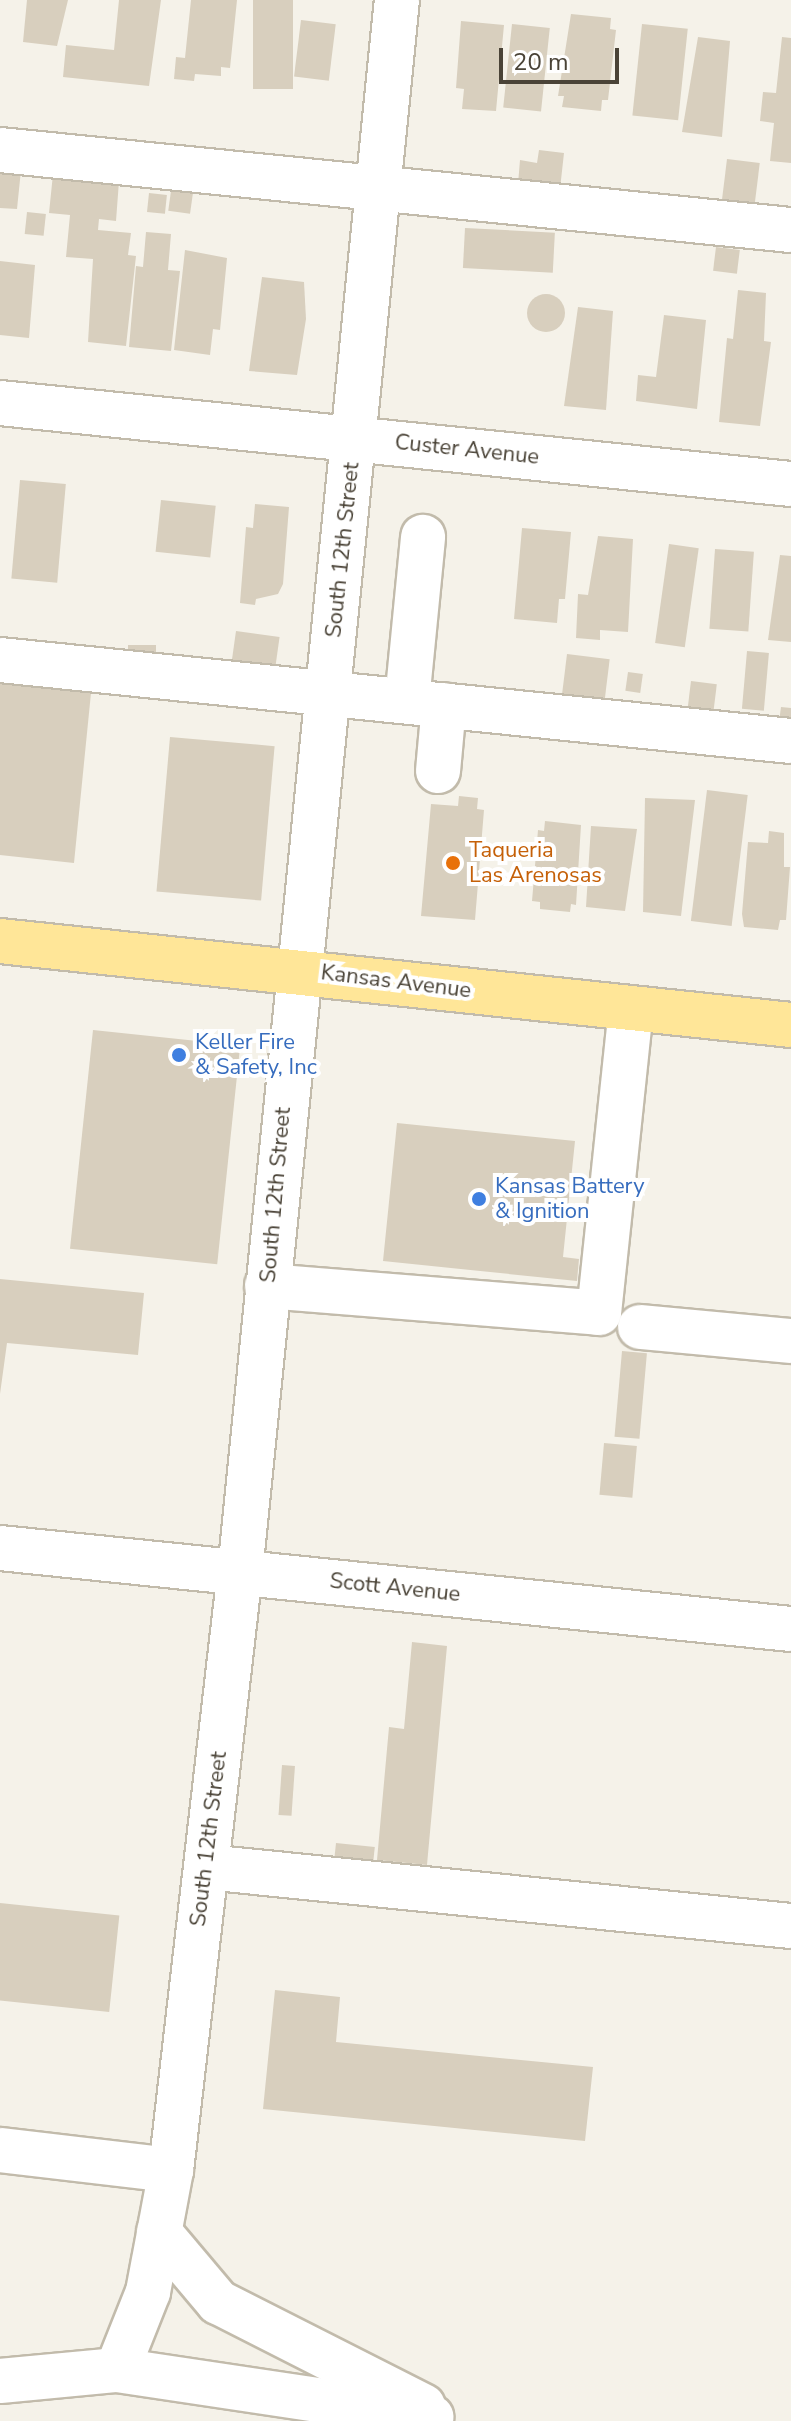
<!DOCTYPE html>
<style>
body{margin:0}
#map{position:relative;width:791px;height:2421px;overflow:hidden;background:#f5f2e9;font-family:"Nunito Sans",sans-serif}
div>[style]{position:absolute}
[style*='--x']{left:calc(var(--x)*1px);top:calc(var(--y)*1px);width:calc(var(--w)*1px);rotate:calc(var(--a)*1deg)}
.building>*{inset:0;background:#d8cfbe;transform-origin:0 0}
.round{border-radius:50%}
.roads{filter:drop-shadow(2px 0 #c2bbab) drop-shadow(-2px 0 #c2bbab) drop-shadow(0 2px #c2bbab) drop-shadow(0 -2px #c2bbab)}
.minor>*{height:44px;margin:-22px;padding:0 22px;transform-origin:22px;border-radius:22px;background:#fff}
.major>*{height:44px;margin:-22px;padding:0 22px;transform-origin:22px;border-radius:22px;background:#ffe698}
.dots>*{width:22px;height:22px;translate:-50% -50%;box-sizing:border-box;border:4px solid #fff;border-radius:50%}
span{translate:-50% -50%;white-space:nowrap;text-align:center;line-height:1.15;-webkit-text-stroke:8px #fff;paint-order:stroke}
.street-label{font-size:22px;color:#4a4337}
.food-label{font-size:22px;color:#c56008}
.left{translate:0 -50%;text-align:left}
.shop-label{font-size:22px;color:#366cbe}
.scale{position:absolute;left:499px;top:48px;width:120px;height:36px;box-sizing:border-box;border:4px solid #4a4337;border-top:0;padding-left:10px;font-size:24px;line-height:28px;white-space:nowrap;color:#4a4337;-webkit-text-stroke:6px #fff;paint-order:stroke}
</style>
<div id="map">
<div class="building">
<div style="clip-path:polygon(27px 0,68px 0,57px 46px,23px 42px)"></div>
<div style="clip-path:polygon(119px 0,161px 0,149px 86px,63px 77px,66px 45px,114px 50px)"></div>
<div style="clip-path:polygon(191px 0,237px 0,230px 68px,221px 67px,221px 76px,195px 74px,194px 81px,174px 79px,176px 57px,185px 58px)"></div>
<div style="left:253px;top:0;width:40px;height:89px"></div>
<div style="clip-path:polygon(571px 14px,611px 18px,610px 29px,616px 30px,608px 100px,602px 100px,601px 111px,562px 107px,564px 96px,558px 96px)"></div>
<div style="left:301px;top:20px;width:35px;height:57px;rotate:7deg"></div>
<div style="clip-path:polygon(461px 21px,504px 25px,496px 111px,462px 109px,464px 89px,456px 88px)"></div>
<div style="left:512px;top:24px;width:38px;height:84px;rotate:6deg"></div>
<div style="left:642px;top:24px;width:46px;height:92px;rotate:6deg"></div>
<div style="clip-path:polygon(698px 37px,730px 41px,722px 137px,682px 132px)"></div>
<div style="clip-path:polygon(782px 37px,791px 38px,791px 163px,770px 161px,774px 123px,760px 121px,763px 92px,776px 93px)"></div>
<div style="clip-path:polygon(539px 150px,564px 153px,560px 189px,518px 184px,520px 160px,537px 163px)"></div>
<div style="left:727px;top:159px;width:33px;height:48px;rotate:7deg"></div>
<div style="clip-path:polygon(0 168px,21px 170px,17px 209px,0 208px)"></div>
<div style="clip-path:polygon(53px 174px,119px 181px,116px 221px,99px 219px,98px 230px,131px 233px,128px 255px,136px 256px,126px 346px,88px 342px,93px 259px,66px 257px,70px 215px,49px 213px)"></div>
<div style="left:172px;top:184px;width:22px;height:27px;rotate:8deg"></div>
<div style="left:149px;top:193px;width:18px;height:19px;rotate:6deg"></div>
<div style="left:27px;top:212px;width:19px;height:22px;rotate:6deg"></div>
<div style="left:465px;top:228px;width:90px;height:40px;rotate:3deg"></div>
<div style="clip-path:polygon(146px 232px,171px 234px,168px 270px,180px 271px,171px 351px,129px 347px,136px 266px,143px 267px)"></div>
<div style="left:716px;top:247px;width:24px;height:24px;rotate:7deg"></div>
<div style="clip-path:polygon(185px 250px,227px 258px,220px 330px,213px 329px,210px 355px,174px 350px)"></div>
<div style="clip-path:polygon(0 261px,35px 265px,29px 338px,0 335px)"></div>
<div style="clip-path:polygon(262px 277px,304px 282px,306px 319px,297px 375px,249px 371px)"></div>
<div style="clip-path:polygon(738px 290px,766px 293px,764px 341px,771px 342px,760px 426px,719px 422px,727px 338px,733px 339px)"></div>
<div class="round" style="left:527px;top:294px;width:38px;height:38px"></div>
<div style="clip-path:polygon(578px 307px,613px 311px,606px 410px,564px 406px)"></div>
<div style="clip-path:polygon(664px 315px,706px 320px,697px 409px,636px 401px,638px 375px,656px 377px)"></div>
<div style="left:20px;top:480px;width:46px;height:99px;rotate:5deg"></div>
<div style="left:161px;top:500px;width:55px;height:52px;rotate:6deg"></div>
<div style="clip-path:polygon(255px 504px,289px 507px,283px 584px,278px 594px,256px 599px,255px 605px,240px 603px,246px 527px,253px 528px)"></div>
<div style="clip-path:polygon(522px 528px,571px 532px,565px 599px,559px 599px,557px 623px,514px 619px)"></div>
<div style="clip-path:polygon(598px 536px,633px 539px,628px 632px,600px 630px,600px 640px,576px 638px,578px 594px,588px 595px)"></div>
<div style="left:669px;top:544px;width:30px;height:100px;rotate:8deg"></div>
<div style="left:715px;top:549px;width:39px;height:80px;rotate:4deg"></div>
<div style="clip-path:polygon(780px 555px,791px 556px,791px 642px,768px 640px)"></div>
<div style="left:236px;top:631px;width:44px;height:39px;rotate:8deg"></div>
<div style="left:128px;top:645px;width:28px;height:15px"></div>
<div style="left:747px;top:651px;width:22px;height:58px;rotate:5deg"></div>
<div style="left:567px;top:654px;width:43px;height:46px;rotate:7deg"></div>
<div style="left:628px;top:672px;width:15px;height:19px;rotate:8deg"></div>
<div style="clip-path:polygon(0 674px,92px 683px,74px 863px,0 855px)"></div>
<div style="left:691px;top:681px;width:26px;height:38px;rotate:7deg"></div>
<div style="clip-path:polygon(781px 707px,791px 708px,791px 724px,779px 722px)"></div>
<div style="left:170px;top:737px;width:105px;height:155px;rotate:5deg"></div>
<div style="left:707px;top:790px;width:41px;height:132px;rotate:7deg"></div>
<div style="clip-path:polygon(459px 796px,478px 798px,477px 809px,484px 810px,475px 920px,421px 916px,431px 804px,458px 806px)"></div>
<div style="clip-path:polygon(645px 798px,695px 800px,681px 916px,643px 912px)"></div>
<div style="clip-path:polygon(545px 821px,581px 825px,576px 905px,571px 904px,570px 912px,540px 909px,540px 902px,532px 901px,538px 830px,544px 831px)"></div>
<div style="clip-path:polygon(591px 826px,637px 829px,625px 911px,586px 907px)"></div>
<div style="clip-path:polygon(769px 831px,784px 833px,784px 867px,790px 867px,786px 920px,780px 920px,778px 930px,744px 927px,742px 914px,748px 842px,768px 843px)"></div>
<div style="left:93px;top:1030px;width:148px;height:220px;rotate:6deg"></div>
<div style="clip-path:polygon(397px 1123px,575px 1141px,563px 1257px,579px 1259px,577px 1281px,383px 1261px)"></div>
<div style="clip-path:polygon(0 1279px,144px 1293px,138px 1355px,7px 1343px,0 1394px)"></div>
<div style="left:622px;top:1351px;width:25px;height:86px;rotate:5deg"></div>
<div style="left:604px;top:1443px;width:33px;height:52px;rotate:5deg"></div>
<div style="clip-path:polygon(412px 1642px,447px 1646px,427px 1865px,377px 1860px,389px 1727px,404px 1729px)"></div>
<div style="left:282px;top:1765px;width:13px;height:50px;rotate:4deg"></div>
<div style="left:336px;top:1843px;width:39px;height:15px;rotate:6deg"></div>
<div style="left:0;top:1903px;width:120px;height:97px;rotate:6deg"></div>
<div style="clip-path:polygon(275px 1990px,340px 1997px,336px 2042px,593px 2067px,585px 2141px,263px 2109px)"></div>
</div>
<div class="roads">
<div class="minor">
<div style="--x:0;--y:150;--w:795;--a:5.78"></div>
<div style="--x:0;--y:403;--w:795;--a:5.85"></div>
<div style="--x:0;--y:660;--w:795;--a:5.85"></div>
<div style="--x:407;--y:701;--w:165;--a:-84.4"></div>
<div style="--x:438;--y:771;--w:66;--a:-84.8"></div>
<div style="--x:267;--y:1286;--w:333;--a:4.6"></div>
<div style="--x:599;--y:1313;--w:306;--a:-84"></div>
<div style="--x:640;--y:1327;--w:152;--a:5.3"></div>
<div style="--x:0;--y:1548;--w:795;--a:5.85"></div>
<div style="--x:206;--y:1867;--w:588;--a:5.76"></div>
<div style="--x:0;--y:2150;--w:172;--a:6.7"></div>
<div style="--x:159;--y:2232;--w:92;--a:49.9"></div>
<div style="--x:218;--y:2302;--w:230;--a:26.9"></div>
<div style="--x:117;--y:2370;--w:84;--a:-68.3"></div>
<div style="--x:148;--y:2292;--w:124;--a:-79.3"></div>
<div style="--x:171;--y:2170;--w:602;--a:-83.42"></div>
<div style="--x:240;--y:1572;--w:1580;--a:-84.3"></div>
<div style="--x:0;--y:2381;--w:118;--a:-5.4"></div>
<div style="--x:117;--y:2370;--w:318;--a:8.5"></div>
</div>
<div class="major">
<div style="--x:0;--y:941;--w:795;--a:6.06"></div>
</div>
</div>
<div class="dots">
<div style="left:453px;top:863px;background:#e8710a"></div>
<div style="left:179px;top:1055px;background:#3f7fe0"></div>
<div style="left:479px;top:1199px;background:#3f7fe0"></div>
</div>
<div class="street-label">
<span style="left:467px;top:450px;rotate:6deg">Custer Avenue</span>
<span style="left:343px;top:550px;rotate:-84deg">South 12th Street</span>
<span style="left:396px;top:982px;rotate:7deg">Kansas Avenue</span>
<span style="left:276px;top:1195px;rotate:-85deg">South 12th Street</span>
<span style="left:395px;top:1588px;rotate:6deg">Scott Avenue</span>
<span style="left:209px;top:1839px;rotate:-83deg">South 12th Street</span>
</div>
<div class="food-label">
<span class="left" style="left:469px;top:863px">Taqueria<br>Las Arenosas</span>
</div>
<div class="shop-label">
<span class="left" style="left:195px;top:1055px">Keller Fire<br>&amp; Safety, Inc</span>
<span class="left" style="left:495px;top:1199px">Kansas Battery<br>&amp; Ignition</span>
</div>
<div class="scale">20 m</div>
</div>
